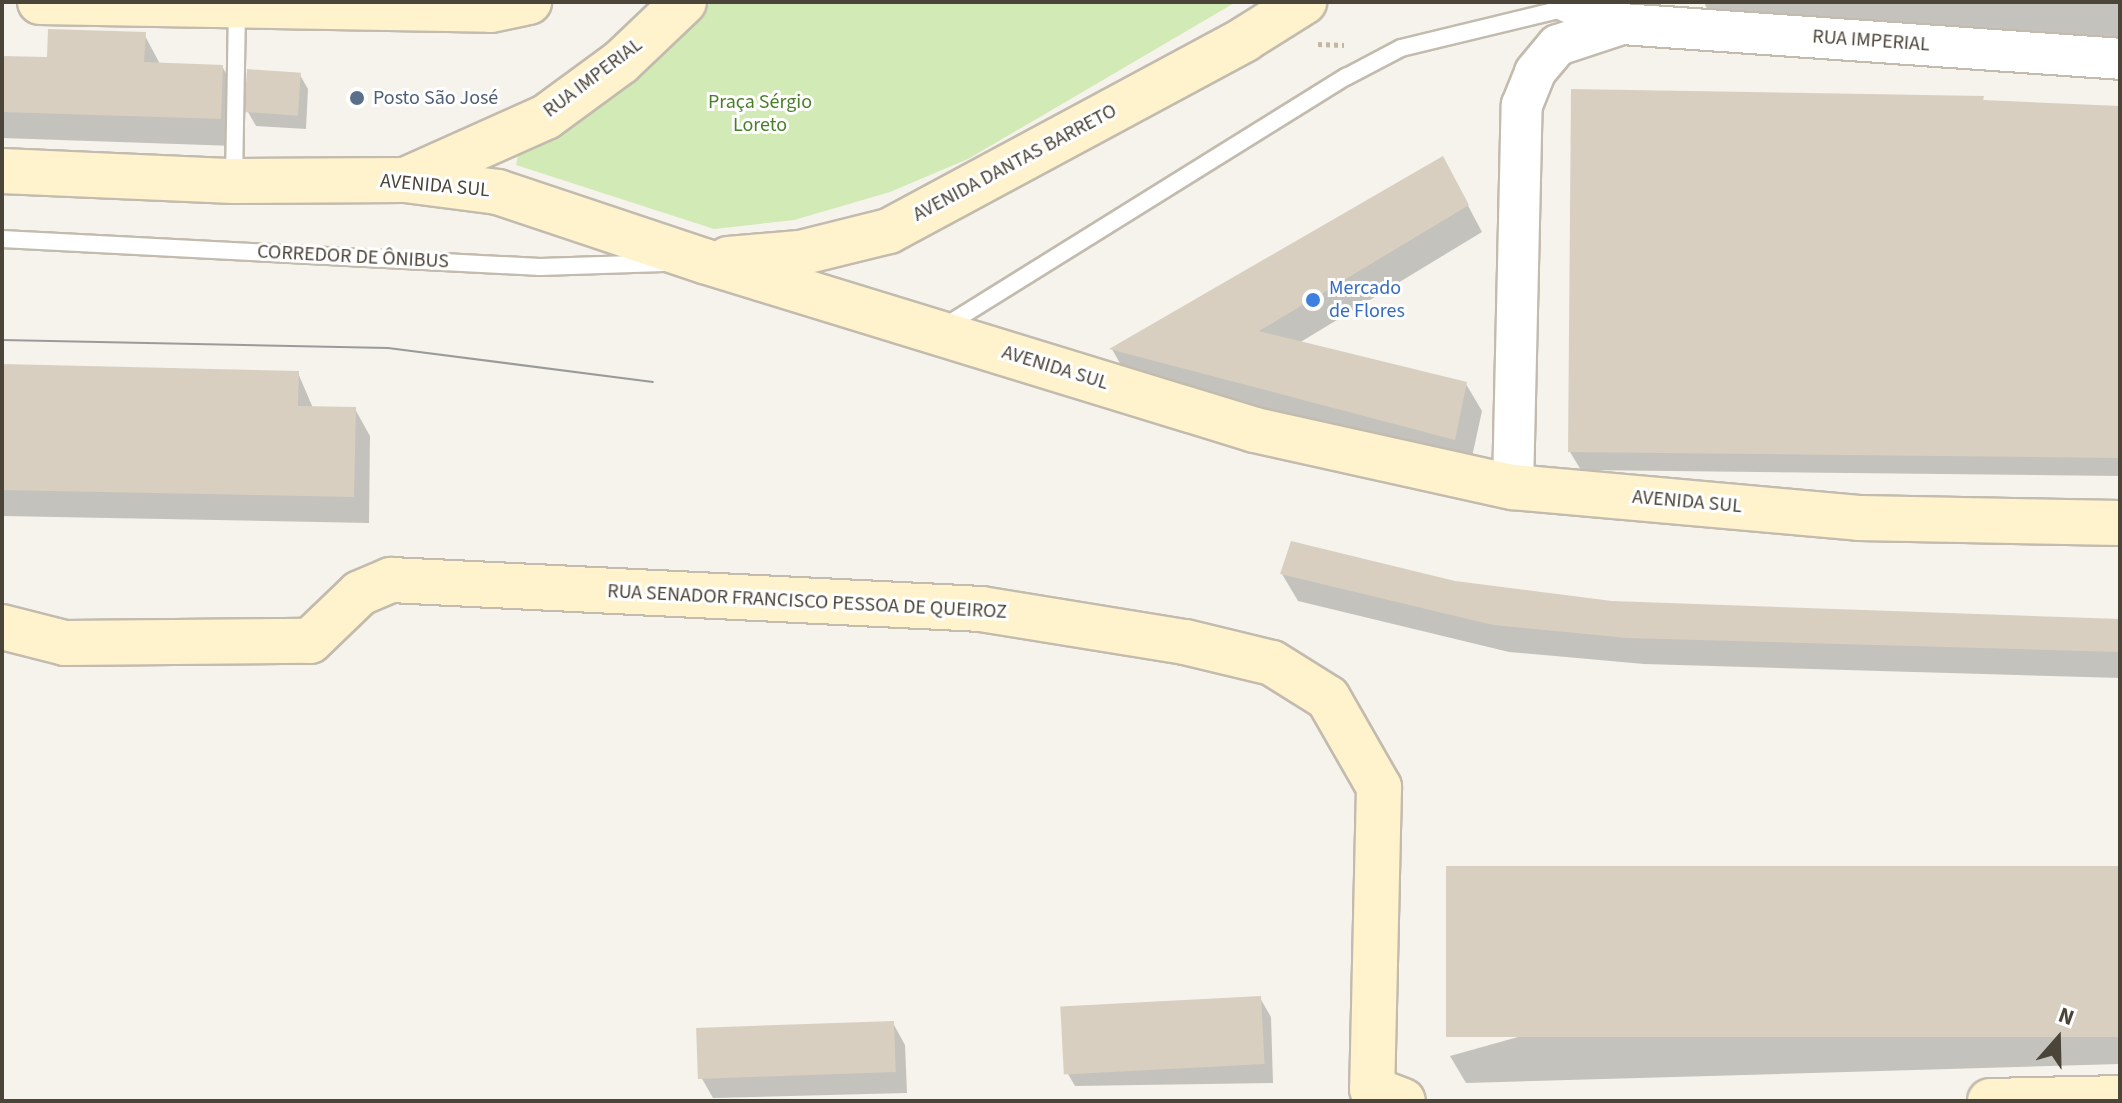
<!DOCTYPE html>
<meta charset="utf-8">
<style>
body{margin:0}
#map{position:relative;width:2122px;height:1103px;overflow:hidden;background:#f6f3ec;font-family:"Source Sans 3",sans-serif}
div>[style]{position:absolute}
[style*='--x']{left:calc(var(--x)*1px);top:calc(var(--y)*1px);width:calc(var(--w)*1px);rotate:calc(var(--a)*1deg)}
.green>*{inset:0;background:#d2eab5}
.shadow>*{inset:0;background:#0003}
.building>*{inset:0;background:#d8cfc1;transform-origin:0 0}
.path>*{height:5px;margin-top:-2.5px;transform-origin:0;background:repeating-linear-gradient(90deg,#c4b79f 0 4px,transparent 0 8px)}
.roads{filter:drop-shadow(2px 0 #c2bbae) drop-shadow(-2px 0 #c2bbae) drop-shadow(0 2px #c2bbae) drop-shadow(0 -2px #c2bbae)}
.service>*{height:16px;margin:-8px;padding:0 8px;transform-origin:8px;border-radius:8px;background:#fff}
.tertiary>*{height:40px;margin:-20px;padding:0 20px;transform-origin:20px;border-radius:20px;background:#fff}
.secondary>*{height:44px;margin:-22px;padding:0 22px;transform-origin:22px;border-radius:22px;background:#fff3cd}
.tram>*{height:2px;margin:-1px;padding:0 1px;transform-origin:1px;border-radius:1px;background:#9a9a9a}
.dots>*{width:22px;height:22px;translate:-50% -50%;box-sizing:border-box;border:4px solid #fff;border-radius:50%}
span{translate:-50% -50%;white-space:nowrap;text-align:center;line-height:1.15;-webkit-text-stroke:6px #fff;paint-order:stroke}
.street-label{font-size:20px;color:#4b4439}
.service-label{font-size:20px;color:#4e5e75}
.left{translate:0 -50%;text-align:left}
.park-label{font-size:20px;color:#4a7f2a}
.shop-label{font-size:20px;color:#366cbe}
.frame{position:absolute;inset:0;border:4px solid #4b4439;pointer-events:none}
.north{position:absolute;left:2018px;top:999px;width:80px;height:80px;-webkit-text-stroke:6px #fff;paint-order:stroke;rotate:20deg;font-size:22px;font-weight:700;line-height:32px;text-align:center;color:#4b4439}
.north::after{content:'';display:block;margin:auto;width:28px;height:36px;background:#4b4439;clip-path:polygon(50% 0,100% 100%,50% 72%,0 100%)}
</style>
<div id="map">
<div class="green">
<div style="clip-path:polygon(712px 2px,1236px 2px,968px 159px,890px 192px,794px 220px,714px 229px,516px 165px,518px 156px,589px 115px)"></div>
</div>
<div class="shadow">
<div style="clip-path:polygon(1704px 2px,2120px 2px,2120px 43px,1712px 20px)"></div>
<div style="clip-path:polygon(144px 34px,160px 64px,222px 66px,237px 94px,235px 146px,2px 138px,2px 58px,49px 59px)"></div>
<div style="clip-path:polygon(300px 75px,308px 89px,306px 129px,256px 126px,248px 112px)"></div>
<div style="clip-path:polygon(1982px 98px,1985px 102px,2120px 108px,2120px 476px,1581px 470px,1570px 452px)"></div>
<div style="clip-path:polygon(1457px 185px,1482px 232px,1299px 343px,1466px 384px,1482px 411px,1470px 466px,1127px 376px,1112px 349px)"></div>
<div style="clip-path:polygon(2px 366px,298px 373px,313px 408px,355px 409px,370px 436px,369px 523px,2px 516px)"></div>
<div style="clip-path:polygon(1282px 574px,1454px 583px,1612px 603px,2120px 621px,2120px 678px,1644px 664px,1509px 652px,1298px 601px)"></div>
<div style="clip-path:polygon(2120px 868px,2120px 1064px,1466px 1083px,1450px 1056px)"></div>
<div style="clip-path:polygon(1260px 998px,1271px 1017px,1273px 1083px,1075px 1086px,1064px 1067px)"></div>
<div style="clip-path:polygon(893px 1023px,905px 1045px,907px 1093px,713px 1098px,701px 1077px)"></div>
</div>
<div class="building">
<div style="clip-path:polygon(48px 29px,146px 32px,144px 62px,223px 65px,221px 119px,2px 112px,2px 56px,47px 57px)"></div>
<div style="left:247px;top:69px;width:54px;height:43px;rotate:4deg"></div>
<div style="clip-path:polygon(1571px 89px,1984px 96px,1983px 100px,2120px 106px,2120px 458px,1568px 452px)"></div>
<div style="clip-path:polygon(1443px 156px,1469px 205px,1259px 331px,1467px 382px,1455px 440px,1109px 349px)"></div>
<div style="clip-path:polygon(2px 364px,299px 371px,298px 406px,356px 407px,354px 497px,2px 490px)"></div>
<div style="clip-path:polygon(1291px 541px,1455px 581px,1612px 601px,2120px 619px,2120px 652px,1627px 638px,1493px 625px,1280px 574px)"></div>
<div style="left:2120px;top:866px;width:171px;height:674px;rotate:90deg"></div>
<div style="left:1261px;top:996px;width:68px;height:201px;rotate:87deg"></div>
<div style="left:894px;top:1021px;width:51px;height:198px;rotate:88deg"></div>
</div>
<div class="path">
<div style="--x:1318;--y:44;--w:26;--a:2"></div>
</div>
<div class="roads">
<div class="service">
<div style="--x:234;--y:180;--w:171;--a:-89"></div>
<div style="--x:2;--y:239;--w:539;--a:2.98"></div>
<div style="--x:540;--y:267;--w:124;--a:-1.8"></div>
<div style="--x:942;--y:328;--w:476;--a:-31.9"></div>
<div style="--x:1346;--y:77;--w:62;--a:-27.8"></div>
<div style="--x:1401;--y:48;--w:175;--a:-13.6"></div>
</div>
<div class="tertiary">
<div style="--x:1568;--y:2;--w:58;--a:22.2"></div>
<div style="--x:1622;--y:24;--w:499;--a:4"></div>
<div style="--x:1513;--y:487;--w:382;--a:-88.7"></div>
<div style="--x:1522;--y:105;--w:35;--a:-68"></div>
<div style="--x:1535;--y:72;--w:35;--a:-50"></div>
<div style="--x:1558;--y:45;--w:67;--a:-18.2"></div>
</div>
<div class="secondary">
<div style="--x:40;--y:2;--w:451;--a:1"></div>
<div style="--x:491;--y:10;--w:39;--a:-12"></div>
<div style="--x:2;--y:171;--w:232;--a:2.5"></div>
<div style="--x:234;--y:181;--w:171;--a:-0.3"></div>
<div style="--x:405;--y:180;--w:94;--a:7.4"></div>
<div style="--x:498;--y:192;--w:217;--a:18.5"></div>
<div style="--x:704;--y:261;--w:576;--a:17.05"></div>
<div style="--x:1255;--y:430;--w:264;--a:12.5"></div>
<div style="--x:1513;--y:487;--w:347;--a:5.1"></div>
<div style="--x:1859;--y:518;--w:261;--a:1.1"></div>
<div style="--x:405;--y:180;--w:154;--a:-24.1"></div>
<div style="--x:546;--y:117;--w:93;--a:-36.3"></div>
<div style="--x:621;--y:62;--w:87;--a:-43.6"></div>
<div style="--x:728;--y:259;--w:72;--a:-4.8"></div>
<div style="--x:800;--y:253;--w:92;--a:-13.9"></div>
<div style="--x:889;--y:231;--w:404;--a:-28.3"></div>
<div style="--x:1245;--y:39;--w:70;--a:-32.1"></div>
<div style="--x:2;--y:627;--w:65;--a:14.3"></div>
<div style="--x:65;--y:643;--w:245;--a:-0.5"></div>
<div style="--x:310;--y:641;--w:69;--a:-43.8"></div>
<div style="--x:360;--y:593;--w:34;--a:-23"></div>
<div style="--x:391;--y:580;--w:591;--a:2.81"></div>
<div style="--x:981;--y:609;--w:207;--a:9.2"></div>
<div style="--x:1185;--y:642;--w:89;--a:13.6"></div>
<div style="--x:1272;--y:663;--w:66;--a:32"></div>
<div style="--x:1328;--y:698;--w:103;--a:60.2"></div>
<div style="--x:1379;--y:787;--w:302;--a:91.3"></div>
<div style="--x:1372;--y:1089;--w:33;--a:21"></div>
<div style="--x:1990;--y:1101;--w:130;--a:-1.3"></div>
</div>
</div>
<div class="tram">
<div style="--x:2;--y:340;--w:386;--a:1.2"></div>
<div style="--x:388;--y:348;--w:267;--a:7.3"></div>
</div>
<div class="dots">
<div style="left:357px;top:98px;background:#5c6f8a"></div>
<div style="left:1313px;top:300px;background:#3f7fe0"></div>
</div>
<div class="street-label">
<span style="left:1871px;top:41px;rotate:4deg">RUA IMPERIAL</span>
<span style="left:593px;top:78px;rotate:-37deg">RUA IMPERIAL</span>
<span style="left:1015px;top:163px;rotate:-28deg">AVENIDA DANTAS BARRETO</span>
<span style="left:435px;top:186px;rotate:5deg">AVENIDA SUL</span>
<span style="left:353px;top:257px;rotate:3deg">CORREDOR DE ÔNIBUS</span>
<span style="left:1055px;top:368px;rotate:17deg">AVENIDA SUL</span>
<span style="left:1687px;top:502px;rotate:5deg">AVENIDA SUL</span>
<span style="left:807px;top:602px;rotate:3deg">RUA SENADOR FRANCISCO PESSOA DE QUEIROZ</span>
</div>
<div class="service-label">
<span class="left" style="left:373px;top:98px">Posto São José</span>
</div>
<div class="park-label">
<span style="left:760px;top:114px">Praça Sérgio<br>Loreto</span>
</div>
<div class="shop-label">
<span class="left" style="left:1329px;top:300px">Mercado<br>de Flores</span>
</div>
<div class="frame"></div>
<div class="north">N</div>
</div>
